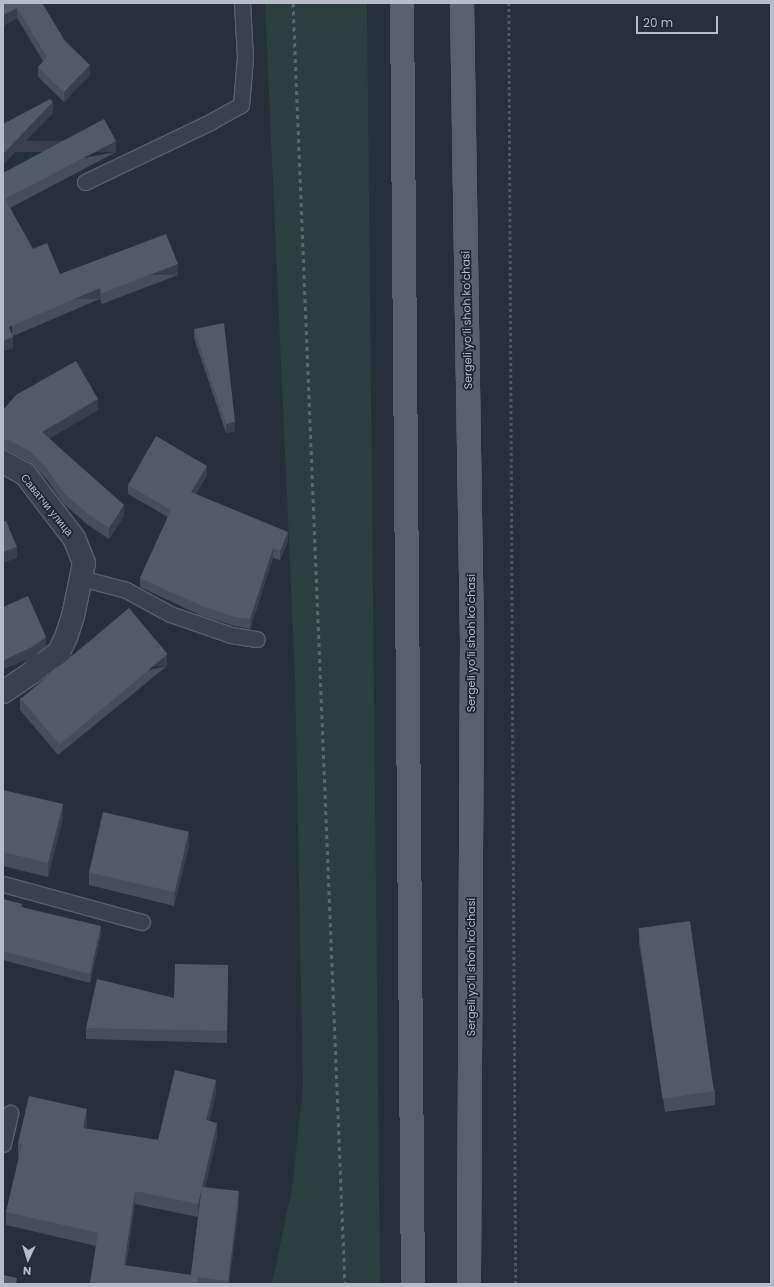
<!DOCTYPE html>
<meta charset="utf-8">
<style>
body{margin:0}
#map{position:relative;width:774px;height:1287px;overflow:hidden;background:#26303a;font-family:Poppins,sans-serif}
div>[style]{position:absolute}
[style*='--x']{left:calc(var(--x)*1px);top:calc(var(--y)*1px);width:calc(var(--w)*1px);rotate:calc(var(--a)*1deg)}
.green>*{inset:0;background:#2b3f3e}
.path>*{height:2.5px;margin-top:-1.25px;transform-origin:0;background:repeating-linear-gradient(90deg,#495c5d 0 3px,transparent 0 6px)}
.roads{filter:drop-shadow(1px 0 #576069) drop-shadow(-1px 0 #576069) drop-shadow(0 1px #576069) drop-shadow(0 -1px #576069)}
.lane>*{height:15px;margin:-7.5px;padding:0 7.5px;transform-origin:7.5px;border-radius:7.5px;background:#39424b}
.street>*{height:22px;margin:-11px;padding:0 11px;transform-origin:11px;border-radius:11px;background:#39424b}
.primary>*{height:22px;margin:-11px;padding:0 11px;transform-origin:11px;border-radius:11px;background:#57616b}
.rail>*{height:3px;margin-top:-1.5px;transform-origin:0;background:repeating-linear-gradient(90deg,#5c6672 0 4px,transparent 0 8px)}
.wall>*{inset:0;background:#464e59}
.shaded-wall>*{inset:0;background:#394049;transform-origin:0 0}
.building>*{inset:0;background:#515b68;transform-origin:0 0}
span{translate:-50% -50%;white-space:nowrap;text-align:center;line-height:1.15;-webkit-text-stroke:3.5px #1e2730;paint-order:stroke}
.street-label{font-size:11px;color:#b5bdc6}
.frame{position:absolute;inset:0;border:4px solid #b5bdc6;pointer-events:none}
.north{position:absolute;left:8px;top:1239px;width:40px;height:40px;-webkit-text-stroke:3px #1e2730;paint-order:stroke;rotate:184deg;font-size:11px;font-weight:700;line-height:16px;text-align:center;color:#b5bdc6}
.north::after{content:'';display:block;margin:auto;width:14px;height:18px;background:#b5bdc6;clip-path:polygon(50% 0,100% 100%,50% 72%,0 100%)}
.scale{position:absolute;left:636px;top:16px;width:82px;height:18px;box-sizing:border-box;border:2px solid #b5bdc6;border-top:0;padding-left:5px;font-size:12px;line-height:14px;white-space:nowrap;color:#b5bdc6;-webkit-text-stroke:3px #1e2730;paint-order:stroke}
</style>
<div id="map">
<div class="green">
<div style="clip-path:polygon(265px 3px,367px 3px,380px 1284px,272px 1284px,292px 1188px,303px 1088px,295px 677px)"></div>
</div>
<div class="path">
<div style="--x:509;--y:3;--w:1281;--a:89.69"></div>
</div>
<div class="roads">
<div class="lane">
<div style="--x:85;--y:182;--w:139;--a:-25.6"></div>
<div style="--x:210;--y:122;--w:35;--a:-29"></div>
<div style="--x:241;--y:105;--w:48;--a:-85.2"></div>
<div style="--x:245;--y:57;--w:54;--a:-93.2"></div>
<div style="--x:81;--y:578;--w:47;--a:14.9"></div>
<div style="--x:126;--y:590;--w:50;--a:28.6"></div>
<div style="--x:170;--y:614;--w:65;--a:19"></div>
<div style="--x:231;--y:635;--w:26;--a:9"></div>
<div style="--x:3;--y:884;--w:144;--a:15.3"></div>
<div style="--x:3;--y:1144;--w:32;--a:-77"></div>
</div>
<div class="street">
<div style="--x:3;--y:462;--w:25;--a:29"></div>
<div style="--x:25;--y:474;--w:81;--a:52.6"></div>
<div style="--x:74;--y:538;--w:27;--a:68"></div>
<div style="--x:84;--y:563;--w:54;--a:101.7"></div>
<div style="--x:73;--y:616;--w:20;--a:108"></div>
<div style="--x:67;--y:635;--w:19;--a:115"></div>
<div style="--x:59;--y:652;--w:36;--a:143"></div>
<div style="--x:30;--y:674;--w:32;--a:146"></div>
</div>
<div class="primary">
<div style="--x:402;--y:3;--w:1281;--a:89.51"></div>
<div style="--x:462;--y:3;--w:638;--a:89.1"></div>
<div style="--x:472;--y:641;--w:643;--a:90.27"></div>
</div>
</div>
<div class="rail">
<div style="--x:293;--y:3;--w:1282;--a:87.68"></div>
</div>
<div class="wall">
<div style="clip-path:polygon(3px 3px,43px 5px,65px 41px,90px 75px,64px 102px,38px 77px,38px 67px,43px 61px,17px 18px,3px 26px)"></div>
<div style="clip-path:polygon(116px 152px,10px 208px,33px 249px,60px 274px,178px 275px,102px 304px,100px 299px,13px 336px,13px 348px,3px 173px)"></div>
<div style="clip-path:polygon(194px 329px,235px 431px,226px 433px,194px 338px)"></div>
<div style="clip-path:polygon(3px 410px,98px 410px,49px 438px,124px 516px,109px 539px,88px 525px,64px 504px,48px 481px,31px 463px,9px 451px,3px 450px)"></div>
<div style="clip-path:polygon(207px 475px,196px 494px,288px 541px,280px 560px,273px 558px,250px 629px,235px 626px,202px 616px,140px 587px,140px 578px,168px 517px,128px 494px,128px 485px)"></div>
<div style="clip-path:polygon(3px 607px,46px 646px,32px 657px,4px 669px,3px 666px)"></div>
<div style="clip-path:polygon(167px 666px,58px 755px,20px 710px,20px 698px)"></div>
<div style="clip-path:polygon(3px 790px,63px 817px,48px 877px,3px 866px)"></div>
<div style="clip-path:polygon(189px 846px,174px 906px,89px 885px,89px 872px)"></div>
<div style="clip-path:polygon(3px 899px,22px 907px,101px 935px,90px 983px,3px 960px)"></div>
<div style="clip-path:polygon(639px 929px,715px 1091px,715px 1105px,665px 1112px,639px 943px)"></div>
<div style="clip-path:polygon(228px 965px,227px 1043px,86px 1039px,86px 1028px,174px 998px)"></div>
<div style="clip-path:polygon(evenodd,216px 1093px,209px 1121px,217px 1137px,205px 1187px,239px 1205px,229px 1284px,90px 1284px,96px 1246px,6px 1225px,6px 1212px,19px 1157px,18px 1157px,18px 1143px,87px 1123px,86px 1129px,158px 1140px,216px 1093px,135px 1204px,198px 1217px,191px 1275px,126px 1266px,135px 1204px)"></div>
</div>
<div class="shaded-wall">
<div style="clip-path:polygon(17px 8px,17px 18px,3px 26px,3px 15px)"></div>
<div style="clip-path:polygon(90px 65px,90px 75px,64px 102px,64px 92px)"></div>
<div style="clip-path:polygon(53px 102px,53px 113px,3px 165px,3px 154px)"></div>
<div style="left:116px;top:141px;width:11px;height:125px;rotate:90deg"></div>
<div style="left:178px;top:264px;width:11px;height:81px;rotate:90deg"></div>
<div style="left:100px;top:288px;width:11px;height:99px;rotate:90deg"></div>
<div style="clip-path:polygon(13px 337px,13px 348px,3px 352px,3px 341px)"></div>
<div style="clip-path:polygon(98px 399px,98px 410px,42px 443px,42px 432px)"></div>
<div style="clip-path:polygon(235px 422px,235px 431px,226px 433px,226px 424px)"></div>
<div style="clip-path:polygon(207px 466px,207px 475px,191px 502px,191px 492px)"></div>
<div style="clip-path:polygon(124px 505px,124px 516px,109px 539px,109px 528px)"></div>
<div style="clip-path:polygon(288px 532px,288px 541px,280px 560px,280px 551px)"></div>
<div style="clip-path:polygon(17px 547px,17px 558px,3px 563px,3px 552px)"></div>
<div style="clip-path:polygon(273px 548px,273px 558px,250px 629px,250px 619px)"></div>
<div style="clip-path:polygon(46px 637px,46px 646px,32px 657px,4px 669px,4px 660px)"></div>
<div style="left:167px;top:654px;width:12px;height:141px;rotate:90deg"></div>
<div style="clip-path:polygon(63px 804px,63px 817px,48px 877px,48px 863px)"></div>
<div style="clip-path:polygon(189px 832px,189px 846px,174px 906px,174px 892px)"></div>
<div style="clip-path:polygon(101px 926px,101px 935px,90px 983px,90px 974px)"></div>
<div style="clip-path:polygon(216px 1080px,216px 1093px,206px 1134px,206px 1120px)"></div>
<div style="clip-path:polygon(87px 1109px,87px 1123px,83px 1142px,83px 1128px)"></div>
<div style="clip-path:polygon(217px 1123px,217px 1137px,198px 1217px,198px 1204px)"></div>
<div style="clip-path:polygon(135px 1191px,135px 1204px,124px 1279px,124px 1265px)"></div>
<div style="clip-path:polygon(239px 1191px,239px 1205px,229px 1284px,228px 1284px)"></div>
</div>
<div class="building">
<div style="clip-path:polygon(3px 3px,42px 3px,65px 41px,90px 65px,64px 92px,38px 67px,47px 57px,17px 8px,3px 15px)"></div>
<div style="clip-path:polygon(50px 99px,53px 102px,3px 154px,3px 124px)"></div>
<div style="clip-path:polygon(104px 119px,116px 141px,5px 199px,33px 249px,47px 243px,60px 274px,166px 234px,178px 264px,102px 293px,100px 288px,9px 327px,13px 337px,3px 341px,3px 173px)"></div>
<div style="clip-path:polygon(224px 323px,235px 422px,226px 424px,194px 329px)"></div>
<div style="clip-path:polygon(76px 361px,98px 399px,42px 432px,124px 505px,109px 528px,88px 514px,64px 493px,48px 470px,31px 452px,9px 440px,3px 439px,3px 410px,16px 395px)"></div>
<div style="clip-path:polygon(156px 436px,207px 466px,191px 492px,288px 532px,280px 551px,273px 548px,250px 619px,235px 617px,202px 606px,140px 578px,171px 510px,128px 485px)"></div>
<div style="clip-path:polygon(6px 521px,17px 547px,3px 552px,3px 522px)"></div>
<div style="clip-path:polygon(28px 596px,46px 637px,32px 647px,4px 660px,3px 656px,3px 607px)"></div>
<div style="left:129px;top:608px;width:60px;height:141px;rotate:50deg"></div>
<div style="clip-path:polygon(3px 790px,63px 804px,48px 863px,3px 852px)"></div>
<div style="left:103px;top:812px;width:88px;height:62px;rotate:13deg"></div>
<div style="clip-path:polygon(3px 899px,22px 904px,21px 907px,101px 926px,90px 974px,3px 951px)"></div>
<div style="left:690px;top:921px;width:172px;height:52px;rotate:82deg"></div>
<div style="clip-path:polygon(175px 964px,228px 965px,227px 1031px,86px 1028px,97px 979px,174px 998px)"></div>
<div style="clip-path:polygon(175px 1070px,216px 1080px,206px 1120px,217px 1123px,198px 1204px,135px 1191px,124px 1265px,191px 1275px,202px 1187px,239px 1191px,228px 1281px,198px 1277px,197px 1284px,90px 1284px,98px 1233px,6px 1212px,22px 1144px,18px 1143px,29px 1096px,87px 1109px,83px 1128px,158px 1140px)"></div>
<div style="clip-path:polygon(3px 1275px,17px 1278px,16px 1284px,3px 1284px)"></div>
</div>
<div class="street-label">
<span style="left:467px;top:320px;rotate:-91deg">Sergeli yo‘li shoh ko‘chasi</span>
<span style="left:47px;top:505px;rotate:51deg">Саватчи улица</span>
<span style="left:471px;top:643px;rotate:-90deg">Sergeli yo‘li shoh ko‘chasi</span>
<span style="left:471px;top:967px;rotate:-90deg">Sergeli yo‘li shoh ko‘chasi</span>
</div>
<div class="frame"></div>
<div class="north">N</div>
<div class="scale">20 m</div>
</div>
